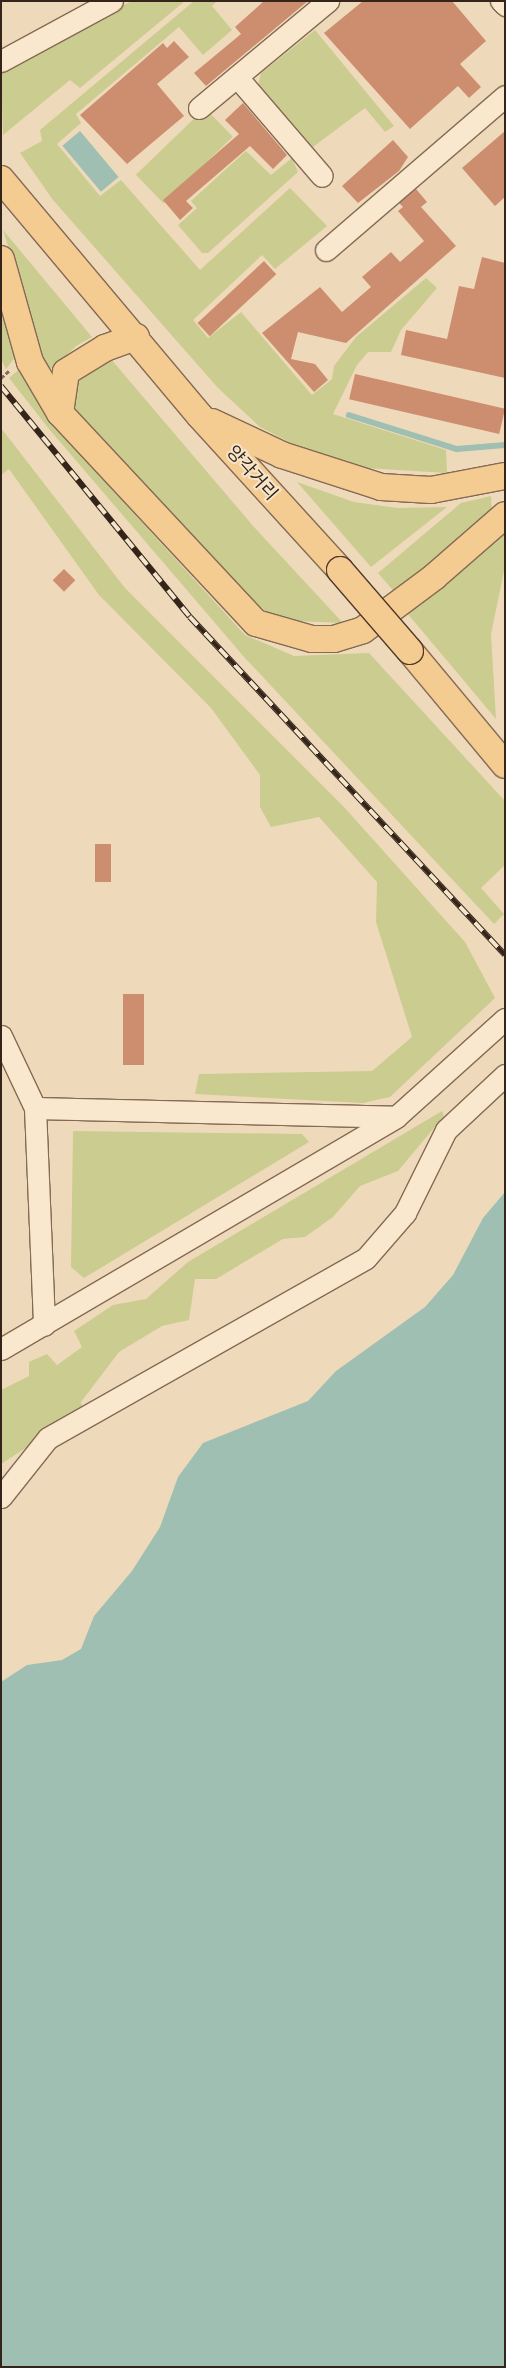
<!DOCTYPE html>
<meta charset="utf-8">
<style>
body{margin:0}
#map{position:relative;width:506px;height:2368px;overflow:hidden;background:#eedabb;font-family:"IBM Plex Serif","Noto Sans KR",serif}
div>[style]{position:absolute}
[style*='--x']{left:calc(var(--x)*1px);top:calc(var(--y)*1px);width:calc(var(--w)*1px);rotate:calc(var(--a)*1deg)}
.green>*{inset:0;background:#cbcc8f;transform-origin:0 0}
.water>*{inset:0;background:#9fbfb2;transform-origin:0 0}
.stream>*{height:5.5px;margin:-2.75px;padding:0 2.75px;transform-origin:2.75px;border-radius:2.75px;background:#9fbfb2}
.building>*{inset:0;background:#cd8d6f;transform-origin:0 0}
.path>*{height:3px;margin-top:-1.5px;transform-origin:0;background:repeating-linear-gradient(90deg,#856a55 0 4px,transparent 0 6.5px)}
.roads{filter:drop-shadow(1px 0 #856a55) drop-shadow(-1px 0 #856a55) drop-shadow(0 1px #856a55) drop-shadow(0 -1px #856a55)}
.minor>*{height:21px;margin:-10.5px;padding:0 10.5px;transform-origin:10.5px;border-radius:10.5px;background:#f9e8ce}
.major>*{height:26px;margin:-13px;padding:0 13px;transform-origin:13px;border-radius:13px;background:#f4cb90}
.rail>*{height:5.5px;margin-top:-2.75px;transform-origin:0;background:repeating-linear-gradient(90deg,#f5e5ca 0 11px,#34241a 0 22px);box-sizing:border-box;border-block:1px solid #34241a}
.bridges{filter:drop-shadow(1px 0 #52382a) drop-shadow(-1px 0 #52382a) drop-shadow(0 1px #52382a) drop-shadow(0 -1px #52382a)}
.major-bridge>*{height:26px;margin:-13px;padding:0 13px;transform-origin:13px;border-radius:13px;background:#f4cb90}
span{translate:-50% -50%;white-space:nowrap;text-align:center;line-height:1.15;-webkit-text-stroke:4px #f5e5ca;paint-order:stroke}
.street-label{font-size:18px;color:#34241a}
.frame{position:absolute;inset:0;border:2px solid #34241a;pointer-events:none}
</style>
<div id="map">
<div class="green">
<div style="clip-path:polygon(132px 1px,185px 1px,80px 88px,70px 80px,3px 135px,1px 66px)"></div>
<div style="clip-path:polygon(194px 1px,217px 1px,212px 6px,232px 30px,203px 55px,179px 27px,76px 114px,81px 123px,57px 144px,100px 196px,121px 180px,200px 270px,290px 188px,297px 195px,327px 226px,275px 269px,262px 255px,193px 320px,208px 338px,241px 312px,312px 395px,332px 379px,334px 366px,356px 337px,426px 278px,437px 288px,401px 330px,391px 352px,368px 352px,357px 365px,333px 414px,446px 450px,447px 473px,365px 468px,299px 447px,260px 427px,218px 388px,53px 200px,20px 153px,42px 141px,40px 130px)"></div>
<div style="clip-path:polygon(315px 30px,394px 126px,385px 132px,365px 108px,309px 150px,258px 86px,261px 73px)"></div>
<div style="left:205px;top:108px;width:40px;height:96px;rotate:46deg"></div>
<div style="clip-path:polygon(246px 151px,271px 175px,292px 158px,298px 172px,208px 253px,202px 253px,178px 225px,197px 208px,191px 201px)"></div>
<div style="clip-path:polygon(3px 230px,92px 337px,76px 346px,53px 369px,45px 365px)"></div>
<div style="clip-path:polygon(1px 304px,16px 356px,6px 369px,1px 359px)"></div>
<div style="clip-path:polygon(110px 358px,254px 527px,343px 623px,296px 621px,269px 613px,248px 599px,79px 414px,73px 406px,77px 383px,85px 373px)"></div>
<div style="clip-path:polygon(23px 366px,50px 418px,72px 446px,245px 635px,294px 656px,369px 653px,505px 801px,505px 865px,481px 888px,504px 914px,494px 924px,245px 658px,49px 429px,9px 378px)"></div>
<div style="clip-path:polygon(1px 428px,125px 588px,344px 807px,465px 942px,495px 998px,390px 1097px,363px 1103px,195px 1094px,199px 1074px,372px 1071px,412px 1037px,376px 922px,377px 882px,319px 817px,271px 827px,260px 807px,260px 775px,211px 708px,99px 595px,9px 469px,1px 475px)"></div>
<div style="clip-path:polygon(297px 482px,354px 502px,397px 508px,447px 507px,371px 567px)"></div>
<div style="clip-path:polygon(491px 496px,492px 511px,397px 595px,378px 573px,461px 503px)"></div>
<div style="clip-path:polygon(505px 533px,505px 566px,491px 634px,496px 719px,407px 613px)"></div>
<div style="clip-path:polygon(442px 1111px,444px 1116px,398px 1171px,360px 1186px,333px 1217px,305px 1237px,283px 1239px,216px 1279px,195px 1279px,189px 1320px,162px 1326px,119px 1352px,81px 1402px,83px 1411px,1px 1464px,1px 1390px,29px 1376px,29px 1362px,47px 1354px,57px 1365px,82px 1347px,74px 1331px,113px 1305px,146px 1299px,188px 1262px)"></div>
<div style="clip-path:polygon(73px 1131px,302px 1134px,309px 1142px,84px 1278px,71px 1267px)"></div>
</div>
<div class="water">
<div style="left:80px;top:131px;width:60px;height:23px;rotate:50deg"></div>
<div style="clip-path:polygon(505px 1192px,505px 2367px,1px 2367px,1px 1682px,27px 1665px,62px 1660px,81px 1649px,94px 1616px,132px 1571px,160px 1527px,178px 1477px,203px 1443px,308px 1401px,336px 1371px,425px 1307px,453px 1275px,483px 1218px)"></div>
</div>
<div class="stream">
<div style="--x:349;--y:415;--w:113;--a:17.5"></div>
<div style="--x:457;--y:449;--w:48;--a:-4.8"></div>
</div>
<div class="building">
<div style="clip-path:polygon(264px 1px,308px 1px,206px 86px,194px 73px,241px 34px,235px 27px)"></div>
<div style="clip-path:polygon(363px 1px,452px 1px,486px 41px,460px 64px,481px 87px,469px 98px,458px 86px,410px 129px,324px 33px)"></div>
<div style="clip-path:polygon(174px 41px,189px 57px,157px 84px,184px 116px,127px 164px,80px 115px,163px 43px,167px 48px)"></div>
<div style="clip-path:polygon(243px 103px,287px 155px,273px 169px,250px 146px,186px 201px,193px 208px,180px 220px,163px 200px,239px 134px,225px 120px)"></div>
<div style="clip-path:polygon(505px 131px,505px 197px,495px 206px,462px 168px)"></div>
<div style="clip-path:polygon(393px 140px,408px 157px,399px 171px,358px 203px,342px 186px)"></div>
<div style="clip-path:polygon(416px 189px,427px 202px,421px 207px,456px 246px,346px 343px,298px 332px,291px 359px,315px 364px,328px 380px,314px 392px,262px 333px,320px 287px,342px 312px,371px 287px,362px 277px,391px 252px,400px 262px,424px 241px,398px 211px,403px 207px,399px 203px)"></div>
<div style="clip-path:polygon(482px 257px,505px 263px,505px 378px,401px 355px,406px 330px,447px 339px,459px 286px,474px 289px)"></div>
<div style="left:264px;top:261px;width:18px;height:91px;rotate:47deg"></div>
<div style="left:355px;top:374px;width:154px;height:26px;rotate:13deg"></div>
<div style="left:64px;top:569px;width:16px;height:16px;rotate:45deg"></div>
<div style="left:95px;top:844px;width:16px;height:38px"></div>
<div style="left:123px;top:994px;width:21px;height:71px"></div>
</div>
<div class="path">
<div style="--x:1;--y:378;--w:12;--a:-42"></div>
</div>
<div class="roads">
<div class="minor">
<div style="--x:501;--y:1;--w:6;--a:45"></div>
<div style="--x:1;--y:61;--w:126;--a:-28.4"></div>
<div style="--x:237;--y:77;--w:130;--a:49.4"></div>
<div style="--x:199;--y:108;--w:168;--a:-39.7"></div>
<div style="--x:326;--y:250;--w:236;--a:-40.7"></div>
<div style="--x:1;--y:1036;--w:80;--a:64.7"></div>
<div style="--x:35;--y:1108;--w:217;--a:87.6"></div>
<div style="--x:35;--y:1108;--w:361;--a:1.4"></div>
<div style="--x:1;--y:1349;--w:458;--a:-30.4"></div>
<div style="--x:396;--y:1117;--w:147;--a:-42"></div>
<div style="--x:1;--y:1497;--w:75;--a:-51.5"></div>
<div style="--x:48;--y:1438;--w:365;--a:-29.5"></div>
<div style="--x:366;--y:1258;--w:60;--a:-49.1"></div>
<div style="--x:405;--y:1213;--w:93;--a:-63.7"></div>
<div style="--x:446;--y:1130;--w:81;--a:-43"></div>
</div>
<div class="major">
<div style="--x:1;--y:179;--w:309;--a:50"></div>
<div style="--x:200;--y:416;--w:208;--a:47.7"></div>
<div style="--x:1;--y:259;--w:107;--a:74.3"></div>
<div style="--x:30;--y:362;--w:59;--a:59.5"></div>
<div style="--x:60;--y:413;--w:287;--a:47"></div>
<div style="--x:256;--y:623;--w:58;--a:15.9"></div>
<div style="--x:312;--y:639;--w:22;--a:0"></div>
<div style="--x:334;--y:639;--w:30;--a:-17"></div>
<div style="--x:363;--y:630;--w:89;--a:-36.7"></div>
<div style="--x:434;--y:577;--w:94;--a:-41.1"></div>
<div style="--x:60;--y:413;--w:41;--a:-81.7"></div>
<div style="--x:66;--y:372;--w:46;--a:-31.6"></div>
<div style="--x:105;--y:348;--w:33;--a:-20"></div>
<div style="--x:212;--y:422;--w:77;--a:25.2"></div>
<div style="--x:282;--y:455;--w:104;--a:17.9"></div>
<div style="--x:381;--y:487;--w:50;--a:3.4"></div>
<div style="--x:431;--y:490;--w:75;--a:-10.7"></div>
<div style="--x:410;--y:651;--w:148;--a:50.2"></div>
</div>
</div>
<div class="rail">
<div style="--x:1;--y:386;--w:298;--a:50.7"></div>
<div style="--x:190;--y:617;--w:462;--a:47"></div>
</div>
<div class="bridges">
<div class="major-bridge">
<div style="--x:340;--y:570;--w:107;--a:49.2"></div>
</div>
</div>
<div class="street-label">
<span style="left:252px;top:473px;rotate:48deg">양각거리</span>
</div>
<div class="frame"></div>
</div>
